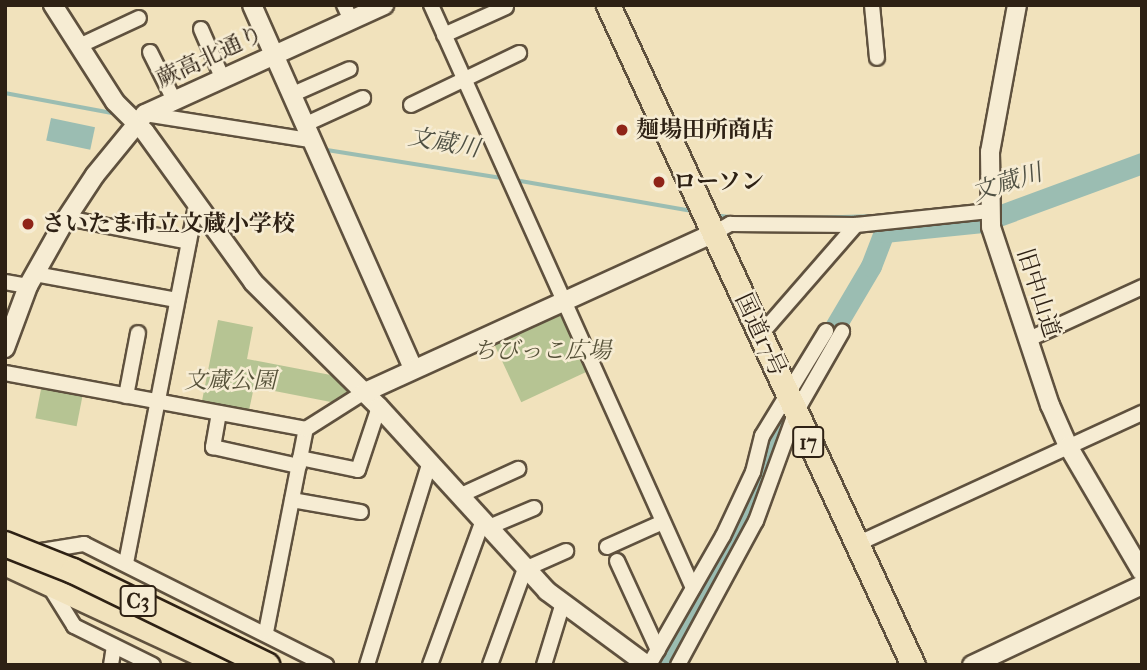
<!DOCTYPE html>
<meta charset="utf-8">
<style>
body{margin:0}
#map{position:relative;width:1147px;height:670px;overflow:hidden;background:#f1e2bc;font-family:"IM FELL French Canon","Noto Serif JP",serif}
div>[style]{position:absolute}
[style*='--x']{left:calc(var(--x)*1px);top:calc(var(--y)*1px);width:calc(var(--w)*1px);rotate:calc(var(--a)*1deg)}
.green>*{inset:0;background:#b6c493;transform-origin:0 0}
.water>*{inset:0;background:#9bbdb2;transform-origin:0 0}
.stream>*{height:3.5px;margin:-1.75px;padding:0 1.75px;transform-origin:1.75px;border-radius:1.75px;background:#9bbdb2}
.river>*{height:21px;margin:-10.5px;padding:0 10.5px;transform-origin:10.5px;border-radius:10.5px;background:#9bbdb2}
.roads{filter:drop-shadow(2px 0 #5f513e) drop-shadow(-2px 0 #5f513e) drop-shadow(0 2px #5f513e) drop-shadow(0 -2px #5f513e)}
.minor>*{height:14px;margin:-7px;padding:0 7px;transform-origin:7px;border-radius:7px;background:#f6ecd3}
.tertiary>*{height:18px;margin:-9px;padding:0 9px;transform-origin:9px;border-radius:9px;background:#f6ecd3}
.trunk>*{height:23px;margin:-11.5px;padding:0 11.5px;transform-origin:11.5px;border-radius:11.5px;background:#f1e2bc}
.motorway>*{height:24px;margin:-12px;padding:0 12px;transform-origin:12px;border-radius:12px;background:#f1e2bc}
.bridges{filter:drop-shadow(2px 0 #2e2114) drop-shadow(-2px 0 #2e2114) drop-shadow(0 2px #2e2114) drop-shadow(0 -2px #2e2114)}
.motorway-bridge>*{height:24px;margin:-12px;padding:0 12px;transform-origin:12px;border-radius:12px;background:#f1e2bc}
.dots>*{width:19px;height:19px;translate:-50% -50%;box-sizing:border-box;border:4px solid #f6ecd3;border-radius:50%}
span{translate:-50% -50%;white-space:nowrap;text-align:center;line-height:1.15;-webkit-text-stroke:5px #f6ecd3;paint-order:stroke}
.shield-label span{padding:2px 5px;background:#f6ecd3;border:2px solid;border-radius:5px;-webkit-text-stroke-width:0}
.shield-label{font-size:21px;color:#2e2114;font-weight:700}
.street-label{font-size:23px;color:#2e2114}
.poi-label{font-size:23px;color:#2e2114;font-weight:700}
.left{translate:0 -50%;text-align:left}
.park-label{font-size:23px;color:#57523a;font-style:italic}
.water-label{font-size:24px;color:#4f5043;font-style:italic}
.frame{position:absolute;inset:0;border:7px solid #2e2114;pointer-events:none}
</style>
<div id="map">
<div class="green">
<div style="left:563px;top:300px;width:75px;height:81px;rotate:65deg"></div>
<div style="clip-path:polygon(218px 320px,253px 327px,247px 359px,336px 376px,352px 390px,350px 395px,336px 403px,254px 387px,248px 415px,201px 406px)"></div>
<div style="left:43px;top:379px;width:42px;height:40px;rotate:11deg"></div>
</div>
<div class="water">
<div style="left:51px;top:118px;width:45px;height:23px;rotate:12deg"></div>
</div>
<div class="stream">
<div style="--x:5;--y:93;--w:114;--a:10.6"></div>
<div style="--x:321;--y:149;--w:184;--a:9.1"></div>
<div style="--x:515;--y:180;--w:181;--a:9.9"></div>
<div style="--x:714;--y:215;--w:17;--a:7"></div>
<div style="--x:809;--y:218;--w:67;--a:-1.7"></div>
</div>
<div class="river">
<div style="--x:819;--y:354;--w:102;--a:-59.4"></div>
<div style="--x:871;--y:266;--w:36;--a:-69"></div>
<div style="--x:884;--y:232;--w:99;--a:-5.8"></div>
<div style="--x:982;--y:222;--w:171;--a:-20.2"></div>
<div style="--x:663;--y:665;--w:89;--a:-59.7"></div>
<div style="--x:708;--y:588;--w:174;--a:-66.2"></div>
</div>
<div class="roads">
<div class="minor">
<div style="--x:344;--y:5;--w:17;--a:65"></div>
<div style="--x:431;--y:5;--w:639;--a:65.8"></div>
<div style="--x:872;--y:5;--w:53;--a:84.6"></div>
<div style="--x:201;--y:29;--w:52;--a:66.4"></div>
<div style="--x:444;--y:35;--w:68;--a:-24.3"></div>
<div style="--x:79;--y:46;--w:66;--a:-25"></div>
<div style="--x:150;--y:52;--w:54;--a:63.4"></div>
<div style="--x:291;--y:95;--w:64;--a:-23.8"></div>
<div style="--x:411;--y:105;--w:120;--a:-25.7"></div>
<div style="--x:145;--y:114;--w:167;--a:9"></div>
<div style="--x:304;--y:125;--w:65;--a:-24.6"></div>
<div style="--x:67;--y:218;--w:124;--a:11.1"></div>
<div style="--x:712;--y:234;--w:21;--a:-29"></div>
<div style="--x:730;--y:224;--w:126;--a:0.5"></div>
<div style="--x:856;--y:225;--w:134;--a:-6"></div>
<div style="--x:35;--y:274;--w:144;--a:10.4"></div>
<div style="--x:5;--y:282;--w:23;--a:10"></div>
<div style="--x:760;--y:335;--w:146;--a:-48.9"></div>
<div style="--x:1027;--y:340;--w:127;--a:-24.7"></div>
<div style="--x:5;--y:373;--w:306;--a:10.5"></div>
<div style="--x:126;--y:396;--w:64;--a:-79.2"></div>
<div style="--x:219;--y:413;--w:35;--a:100"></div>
<div style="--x:213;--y:447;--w:88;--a:12.5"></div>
<div style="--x:300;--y:458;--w:59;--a:11.7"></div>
<div style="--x:358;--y:470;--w:66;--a:-71.6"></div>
<div style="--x:461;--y:495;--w:63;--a:-24.5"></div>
<div style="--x:292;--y:500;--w:70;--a:9.9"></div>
<div style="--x:489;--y:527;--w:49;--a:-22.9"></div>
<div style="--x:857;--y:544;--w:314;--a:-24.7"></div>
<div style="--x:607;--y:547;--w:61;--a:-24.1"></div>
<div style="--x:35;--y:552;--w:50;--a:-9.3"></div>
<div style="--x:84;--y:544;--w:271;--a:26.6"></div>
<div style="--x:617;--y:561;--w:98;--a:65.3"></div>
<div style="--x:126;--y:563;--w:363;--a:-78.9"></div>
<div style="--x:53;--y:592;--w:40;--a:58"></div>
<div style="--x:74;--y:626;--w:88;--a:26.3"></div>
<div style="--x:266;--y:632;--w:207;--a:-78.9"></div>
<div style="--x:306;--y:429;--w:67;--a:-32.3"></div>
<div style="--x:111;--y:665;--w:19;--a:-81"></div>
<div style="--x:367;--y:665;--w:213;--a:-72.8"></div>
<div style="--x:430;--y:665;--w:154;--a:-69.9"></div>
<div style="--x:490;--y:665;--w:102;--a:-70"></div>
<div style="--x:525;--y:569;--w:45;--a:-23.7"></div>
<div style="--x:544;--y:665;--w:65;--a:-73"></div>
<div style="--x:649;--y:665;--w:149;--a:-60.2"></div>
<div style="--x:723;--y:536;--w:71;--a:-64.9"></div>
<div style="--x:753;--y:472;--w:37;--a:-76"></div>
<div style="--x:762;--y:436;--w:123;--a:-58.6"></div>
<div style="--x:678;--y:665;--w:164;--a:-61.6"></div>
<div style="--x:756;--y:521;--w:114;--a:-70"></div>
<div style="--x:795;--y:414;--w:95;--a:-60.2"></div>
</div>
<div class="tertiary">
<div style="--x:53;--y:5;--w:115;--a:57.4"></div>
<div style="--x:115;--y:102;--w:42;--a:45"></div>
<div style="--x:145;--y:132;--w:185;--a:54.2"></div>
<div style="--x:253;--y:282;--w:177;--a:44.8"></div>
<div style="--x:379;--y:407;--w:249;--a:47.6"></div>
<div style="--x:547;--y:591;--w:124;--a:36.5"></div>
<div style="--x:252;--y:5;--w:397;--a:66.1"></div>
<div style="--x:1017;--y:5;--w:149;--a:100.4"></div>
<div style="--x:990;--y:152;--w:75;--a:89.2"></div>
<div style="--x:991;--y:227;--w:188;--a:71.7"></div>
<div style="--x:1050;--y:405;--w:45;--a:66.3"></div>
<div style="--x:1068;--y:446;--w:146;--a:59.6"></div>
<div style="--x:5;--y:348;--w:66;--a:-69.6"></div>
<div style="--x:28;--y:286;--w:73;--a:-60.6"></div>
<div style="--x:64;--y:222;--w:56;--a:-56.6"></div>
<div style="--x:95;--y:175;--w:79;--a:-50.7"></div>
<div style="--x:145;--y:114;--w:263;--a:-24.5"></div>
<div style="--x:363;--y:393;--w:384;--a:-24.5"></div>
<div style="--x:972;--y:665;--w:188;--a:-25.2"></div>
</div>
<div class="trunk">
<div style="--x:608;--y:5;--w:727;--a:65.2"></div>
</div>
<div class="motorway">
<div style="--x:5;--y:563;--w:242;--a:24.9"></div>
</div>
</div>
<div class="bridges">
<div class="motorway-bridge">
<div style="--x:5;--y:544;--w:73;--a:21.7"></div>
<div style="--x:73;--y:571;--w:216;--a:25.9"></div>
</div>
</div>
<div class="dots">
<div style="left:622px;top:130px;background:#8f2418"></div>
<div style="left:659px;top:182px;background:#8f2418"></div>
<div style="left:28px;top:224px;background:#8f2418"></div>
</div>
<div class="shield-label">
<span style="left:808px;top:442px">17</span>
<span style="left:138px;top:601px">C3</span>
</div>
<div class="street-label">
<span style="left:210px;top:57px;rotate:-25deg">蕨高北通り</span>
<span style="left:1038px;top:293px;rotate:72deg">旧中山道</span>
<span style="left:760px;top:335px;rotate:65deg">国道17号</span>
</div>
<div class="poi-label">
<span class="left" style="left:636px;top:130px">麺場田所商店</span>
<span class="left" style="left:673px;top:182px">ローソン</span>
<span class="left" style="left:42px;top:224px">さいたま市立文蔵小学校</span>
</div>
<div class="park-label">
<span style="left:542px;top:351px">ちびっこ広場</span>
<span style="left:230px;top:381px">文蔵公園</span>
</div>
<div class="water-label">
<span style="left:444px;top:143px;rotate:10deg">文蔵川</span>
<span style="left:1007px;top:183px;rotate:-18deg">文蔵川</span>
</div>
<div class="frame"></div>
</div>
